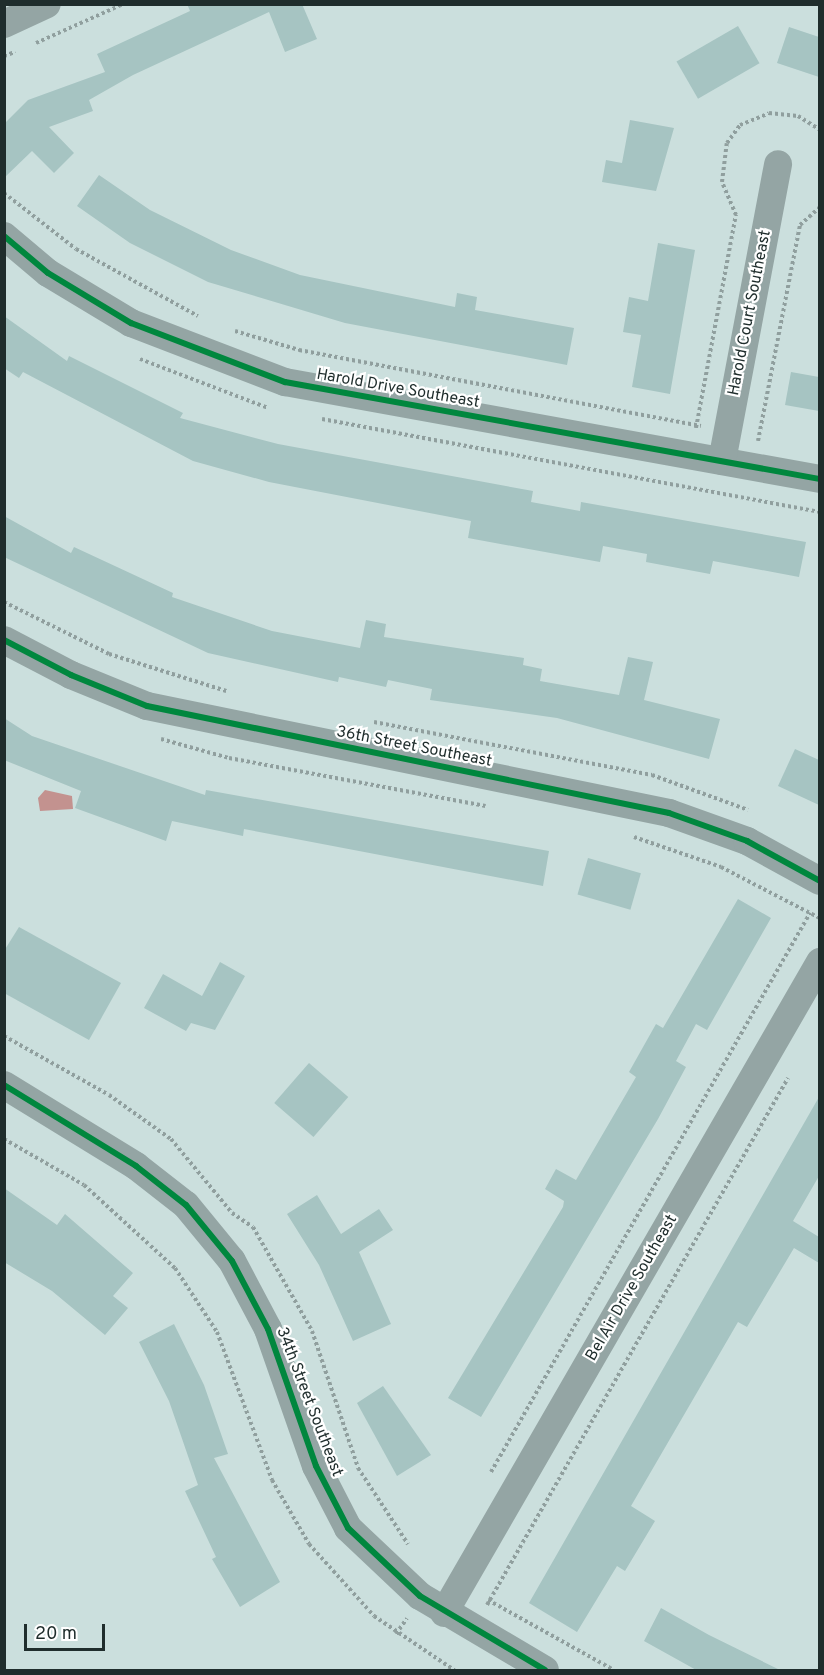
<!DOCTYPE html>
<style>
body{margin:0}
#map{position:relative;width:824px;height:1675px;overflow:hidden;background:#cbdfdd;font-family:Overpass,sans-serif}
div>[style]{position:absolute}
[style*='--x']{left:calc(var(--x)*1px);top:calc(var(--y)*1px);width:calc(var(--w)*1px);rotate:calc(var(--a)*1deg)}
.water>*{inset:0;background:#c3928f}
.building>*{inset:0;background:#a6c4c2;transform-origin:0 0}
.path>*{height:4px;margin-top:-2px;transform-origin:0;background:repeating-linear-gradient(90deg,#909f9e 0 3px,transparent 0 6px)}
.minor>*{height:28px;margin:-14px;padding:0 14px;transform-origin:14px;border-radius:14px;background:#94a5a4}
.cycleway>*{height:6px;margin:-3px;padding:0 3px;transform-origin:3px;border-radius:3px;background:#00873e}
span{translate:-50% -50%;white-space:nowrap;text-align:center;line-height:1.15;-webkit-text-stroke:4.5px #fff;paint-order:stroke}
.street-label{font-size:16px;color:#1f2d2c}
.frame{position:absolute;inset:0;border:6px solid #1f2d2c;pointer-events:none}
.scale{position:absolute;left:24px;top:1624px;width:81px;height:27px;box-sizing:border-box;border:3px solid #1f2d2c;border-top:0;padding-left:8px;font-size:18px;line-height:21px;white-space:nowrap;color:#1f2d2c;-webkit-text-stroke:4px #fff;paint-order:stroke}
</style>
<div id="map">
<div class="water">
<div style="clip-path:polygon(45px 790px,72px 796px,73px 809px,40px 811px,38px 798px)"></div>
</div>
<div class="building">
<div style="clip-path:polygon(187px 4px,302px 4px,317px 39px,285px 52px,269px 12px,133px 75px,89px 100px,93px 111px,49px 127px,74px 153px,54px 173px,32px 151px,4px 178px,4px 124px,28px 100px,105px 72px,97px 54px,190px 11px)"></div>
<div style="left:738px;top:26px;width:43px;height:71px;rotate:60deg"></div>
<div style="clip-path:polygon(789px 27px,819px 37px,819px 77px,777px 63px)"></div>
<div style="clip-path:polygon(630px 120px,674px 128px,656px 191px,602px 182px,606px 160px,622px 163px)"></div>
<div style="clip-path:polygon(99px 175px,150px 210px,231px 250px,300px 275px,455px 307px,457px 293px,477px 297px,475px 310px,574px 328px,567px 365px,345px 323px,208px 282px,130px 243px,77px 206px)"></div>
<div style="clip-path:polygon(658px 243px,695px 250px,670px 394px,632px 387px,641px 335px,623px 332px,629px 297px,648px 301px)"></div>
<div style="clip-path:polygon(4px 316px,67px 361px,69px 356px,183px 413px,180px 418px,278px 444px,533px 491px,531px 502px,580px 511px,581px 502px,806px 542px,799px 577px,713px 561px,710px 574px,646px 562px,647px 554px,603px 546px,600px 562px,468px 538px,471px 521px,269px 482px,193px 461px,23px 372px,19px 378px,4px 368px)"></div>
<div style="clip-path:polygon(791px 372px,819px 377px,819px 411px,785px 405px)"></div>
<div style="clip-path:polygon(4px 516px,71px 553px,74px 547px,173px 593px,172px 597px,272px 631px,360px 648px,366px 620px,386px 624px,384px 637px,524px 658px,523px 665px,542px 669px,540px 681px,619px 695px,628px 657px,653px 662px,644px 700px,720px 719px,709px 759px,557px 718px,430px 700px,432px 689px,388px 680px,386px 687px,339px 677px,338px 682px,208px 653px,4px 557px)"></div>
<div style="clip-path:polygon(4px 718px,32px 736px,205px 795px,206px 790px,549px 851px,543px 886px,244px 829px,243px 836px,172px 821px,166px 841px,75px 808px,81px 791px,4px 760px)"></div>
<div style="clip-path:polygon(795px 749px,819px 760px,819px 805px,778px 786px)"></div>
<div style="left:588px;top:858px;width:55px;height:38px;rotate:16deg"></div>
<div style="clip-path:polygon(738px 899px,771px 918px,707px 1030px,696px 1024px,676px 1061px,686px 1067px,658px 1119px,481px 1417px,448px 1398px,563px 1207px,564px 1201px,545px 1189px,556px 1169px,576px 1180px,636px 1077px,629px 1072px,656px 1024px,663px 1028px)"></div>
<div style="clip-path:polygon(19px 927px,121px 983px,89px 1040px,4px 993px,4px 951px)"></div>
<div style="clip-path:polygon(220px 962px,245px 976px,215px 1030px,191px 1023px,186px 1031px,144px 1008px,163px 974px,202px 996px)"></div>
<div style="left:309px;top:1063px;width:52px;height:53px;rotate:41deg"></div>
<div style="clip-path:polygon(819px 1097px,819px 1176px,793px 1221px,819px 1237px,819px 1263px,794px 1248px,747px 1327px,738px 1322px,631px 1506px,655px 1521px,625px 1571px,617px 1566px,577px 1632px,529px 1603px)"></div>
<div style="clip-path:polygon(4px 1188px,57px 1225px,65px 1214px,133px 1273px,113px 1296px,128px 1308px,105px 1335px,52px 1291px,4px 1262px)"></div>
<div style="clip-path:polygon(317px 1195px,341px 1234px,379px 1209px,393px 1230px,359px 1252px,391px 1324px,353px 1341px,319px 1265px,287px 1214px)"></div>
<div style="clip-path:polygon(174px 1324px,204px 1385px,228px 1454px,214px 1458px,280px 1582px,240px 1607px,212px 1559px,216px 1557px,185px 1491px,198px 1485px,169px 1401px,139px 1342px)"></div>
<div style="clip-path:polygon(383px 1386px,431px 1455px,397px 1476px,357px 1403px)"></div>
<div style="clip-path:polygon(661px 1608px,709px 1635px,782px 1671px,698px 1671px,644px 1641px)"></div>
</div>
<div class="path">
<div style="--x:36;--y:43;--w:95;--a:-24.1"></div>
<div style="--x:4;--y:56;--w:12;--a:-20"></div>
<div style="--x:4;--y:193;--w:91;--a:37.9"></div>
<div style="--x:76;--y:249;--w:139;--a:28.8"></div>
<div style="--x:235;--y:331;--w:67;--a:16.5"></div>
<div style="--x:299;--y:350;--w:409;--a:10.7"></div>
<div style="--x:140;--y:359;--w:137;--a:20.9"></div>
<div style="--x:322;--y:419;--w:507;--a:10.58"></div>
<div style="--x:696;--y:428;--w:217;--a:-79.4"></div>
<div style="--x:736;--y:215;--w:36;--a:-113"></div>
<div style="--x:722;--y:182;--w:39;--a:-83"></div>
<div style="--x:727;--y:143;--w:22;--a:-54"></div>
<div style="--x:740;--y:125;--w:31;--a:-22"></div>
<div style="--x:769;--y:113;--w:29;--a:6"></div>
<div style="--x:798;--y:116;--w:26;--a:32"></div>
<div style="--x:758;--y:441;--w:220;--a:-79"></div>
<div style="--x:800;--y:225;--w:27;--a:-42"></div>
<div style="--x:4;--y:602;--w:117;--a:26.3"></div>
<div style="--x:109;--y:654;--w:123;--a:17.5"></div>
<div style="--x:374;--y:722;--w:283;--a:10.8"></div>
<div style="--x:652;--y:775;--w:102;--a:20"></div>
<div style="--x:161;--y:739;--w:71;--a:15.6"></div>
<div style="--x:229;--y:758;--w:261;--a:10.6"></div>
<div style="--x:634;--y:837;--w:92;--a:19"></div>
<div style="--x:721;--y:867;--w:111;--a:27.3"></div>
<div style="--x:4;--y:1036;--w:120;--a:29.3"></div>
<div style="--x:109;--y:1095;--w:76;--a:35.4"></div>
<div style="--x:171;--y:1139;--w:96;--a:50.5"></div>
<div style="--x:232;--y:1213;--w:25;--a:34"></div>
<div style="--x:253;--y:1227;--w:120;--a:60.4"></div>
<div style="--x:312;--y:1331;--w:145;--a:71.4"></div>
<div style="--x:358;--y:1468;--w:91;--a:56.7"></div>
<div style="--x:4;--y:1139;--w:92;--a:29.9"></div>
<div style="--x:84;--y:1185;--w:123;--a:42.4"></div>
<div style="--x:175;--y:1268;--w:77;--a:56.7"></div>
<div style="--x:217;--y:1332;--w:158;--a:69.6"></div>
<div style="--x:272;--y:1480;--w:74;--a:60"></div>
<div style="--x:309;--y:1544;--w:97;--a:47.9"></div>
<div style="--x:374;--y:1616;--w:97;--a:34"></div>
<div style="--x:491;--y:1472;--w:644;--a:-60.29"></div>
<div style="--x:488;--y:1600;--w:144;--a:29.1"></div>
<div style="--x:487;--y:1605;--w:607;--a:-60.27"></div>
<div style="--x:396;--y:1634;--w:19;--a:-55"></div>
</div>
<div class="minor">
<div style="--x:4;--y:24;--w:47;--a:-24.9"></div>
<div style="--x:4;--y:236;--w:57;--a:40.1"></div>
<div style="--x:48;--y:273;--w:97;--a:31.1"></div>
<div style="--x:131;--y:323;--w:165;--a:21"></div>
<div style="--x:285;--y:382;--w:544;--a:10.28"></div>
<div style="--x:722;--y:461;--w:302;--a:-79.3"></div>
<div style="--x:4;--y:640;--w:76;--a:27.6"></div>
<div style="--x:71;--y:675;--w:82;--a:22.2"></div>
<div style="--x:147;--y:706;--w:533;--a:11.58"></div>
<div style="--x:669;--y:813;--w:83;--a:19.7"></div>
<div style="--x:747;--y:841;--w:83;--a:28.7"></div>
<div style="--x:4;--y:1085;--w:155;--a:31.5"></div>
<div style="--x:136;--y:1166;--w:63;--a:38"></div>
<div style="--x:186;--y:1205;--w:72;--a:50.6"></div>
<div style="--x:232;--y:1261;--w:77;--a:62.1"></div>
<div style="--x:268;--y:1329;--w:145;--a:70.7"></div>
<div style="--x:316;--y:1466;--w:70;--a:62.7"></div>
<div style="--x:348;--y:1528;--w:99;--a:43.4"></div>
<div style="--x:420;--y:1596;--w:145;--a:30.6"></div>
<div style="--x:444;--y:1613;--w:752;--a:-59.99"></div>
</div>
<div class="cycleway">
<div style="--x:4;--y:236;--w:57;--a:40.1"></div>
<div style="--x:48;--y:273;--w:97;--a:31.1"></div>
<div style="--x:131;--y:323;--w:165;--a:21"></div>
<div style="--x:285;--y:382;--w:544;--a:10.28"></div>
<div style="--x:4;--y:640;--w:76;--a:27.6"></div>
<div style="--x:71;--y:675;--w:82;--a:22.2"></div>
<div style="--x:147;--y:706;--w:533;--a:11.58"></div>
<div style="--x:669;--y:813;--w:83;--a:19.7"></div>
<div style="--x:747;--y:841;--w:83;--a:28.7"></div>
<div style="--x:4;--y:1085;--w:155;--a:31.5"></div>
<div style="--x:136;--y:1166;--w:63;--a:38"></div>
<div style="--x:186;--y:1205;--w:72;--a:50.6"></div>
<div style="--x:232;--y:1261;--w:77;--a:62.1"></div>
<div style="--x:268;--y:1329;--w:145;--a:70.7"></div>
<div style="--x:316;--y:1466;--w:70;--a:62.7"></div>
<div style="--x:348;--y:1528;--w:99;--a:43.4"></div>
<div style="--x:420;--y:1596;--w:145;--a:30.6"></div>
</div>
<div class="street-label">
<span style="left:750px;top:313px;rotate:-79deg">Harold Court Southeast</span>
<span style="left:398px;top:389px;rotate:10deg">Harold Drive Southeast</span>
<span style="left:414px;top:747px;rotate:11deg">36th Street Southeast</span>
<span style="left:632px;top:1288px;rotate:-60deg">Bel Air Drive Southeast</span>
<span style="left:309px;top:1402px;rotate:69deg">34th Street Southeast</span>
</div>
<div class="frame"></div>
<div class="scale">20 m</div>
</div>
